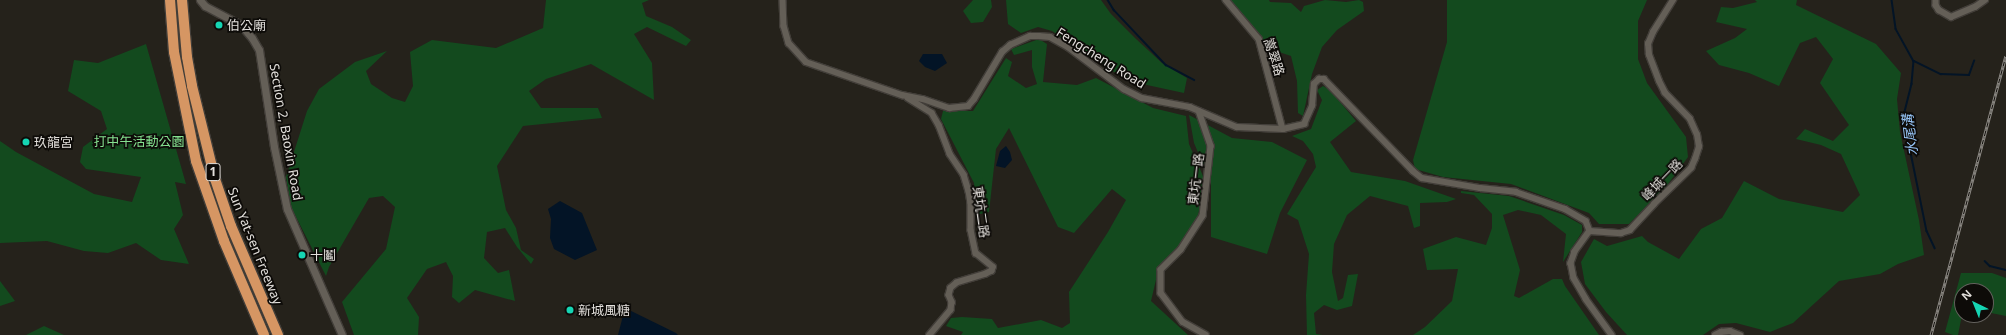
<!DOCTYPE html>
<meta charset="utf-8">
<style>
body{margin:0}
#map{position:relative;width:2006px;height:335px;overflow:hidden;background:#25221b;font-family:"Noto Sans","Noto Sans TC",sans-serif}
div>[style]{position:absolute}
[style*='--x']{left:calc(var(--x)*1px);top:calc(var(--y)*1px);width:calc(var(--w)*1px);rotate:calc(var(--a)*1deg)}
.green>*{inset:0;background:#134a1e}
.water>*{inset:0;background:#031426}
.stream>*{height:1.5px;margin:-0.75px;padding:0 0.75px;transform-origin:0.75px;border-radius:0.75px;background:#031426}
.roads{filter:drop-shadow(1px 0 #423e39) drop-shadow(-1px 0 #423e39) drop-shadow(0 1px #423e39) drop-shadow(0 -1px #423e39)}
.minor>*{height:5.5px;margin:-2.75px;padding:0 2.75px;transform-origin:2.75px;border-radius:2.75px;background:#645f57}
.tertiary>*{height:7px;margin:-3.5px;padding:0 3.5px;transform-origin:3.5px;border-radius:3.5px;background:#645f57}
.motorway>*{height:10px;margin:-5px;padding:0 5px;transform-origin:5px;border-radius:5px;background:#d69663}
.rail>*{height:3px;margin-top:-1.5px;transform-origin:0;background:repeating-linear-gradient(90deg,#0d0b08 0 4.5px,#8d8a85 0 9px);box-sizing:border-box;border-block:1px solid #8d8a85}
.dots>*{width:11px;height:11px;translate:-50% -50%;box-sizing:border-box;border:2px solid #0d0b08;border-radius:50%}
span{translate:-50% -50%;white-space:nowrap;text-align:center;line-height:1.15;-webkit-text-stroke:3.5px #0d0b08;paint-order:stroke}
.shield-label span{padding:1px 3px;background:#0d0b08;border:1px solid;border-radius:3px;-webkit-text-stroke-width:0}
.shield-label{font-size:12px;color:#e2dfdb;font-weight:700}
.poi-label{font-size:13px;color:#e2dfdb}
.left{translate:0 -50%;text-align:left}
.street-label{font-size:13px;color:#e2dfdb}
.park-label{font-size:13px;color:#85e190}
.water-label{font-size:14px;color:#96c4f6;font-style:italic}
.north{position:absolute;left:1954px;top:283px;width:40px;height:40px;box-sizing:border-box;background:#0d0b08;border:1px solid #62605c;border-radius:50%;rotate:317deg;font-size:11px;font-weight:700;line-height:16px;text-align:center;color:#e2dfdb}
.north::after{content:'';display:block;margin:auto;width:14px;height:18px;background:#15d5b3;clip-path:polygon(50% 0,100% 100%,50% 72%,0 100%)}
</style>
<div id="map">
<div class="green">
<div style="clip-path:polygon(546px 0,649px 0,642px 3px,646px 16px,672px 27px,691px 40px,686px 46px,647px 27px,634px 34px,652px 63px,654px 100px,591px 64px,546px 79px,529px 91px,541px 108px,598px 108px,602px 118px,523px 126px,497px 166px,506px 210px,516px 228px,521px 250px,534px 259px,531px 264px,517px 247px,505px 228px,487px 232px,484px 258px,498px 273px,509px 270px,515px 301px,475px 290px,459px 303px,452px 297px,453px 276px,446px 262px,427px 269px,407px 298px,419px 317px,418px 335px,354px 335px,342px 302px,386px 249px,395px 207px,383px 196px,369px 198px,329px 267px,326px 276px,291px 207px,286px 177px,307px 111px,319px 89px,355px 62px,387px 51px,366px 71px,371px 84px,392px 98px,405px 102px,413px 86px,410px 52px,432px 40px,496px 48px,543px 28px)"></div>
<div style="clip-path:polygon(973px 0,991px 0,992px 7px,983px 22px,971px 23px,963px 11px)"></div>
<div style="clip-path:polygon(1006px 0,1101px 0,1111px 14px,1135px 38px,1162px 63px,1187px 78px,1184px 93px,1147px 85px,1114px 72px,1052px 31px,1038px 27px,1021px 33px,1008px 24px)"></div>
<div style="clip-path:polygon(1228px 0,1269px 0,1270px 2px,1291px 3px,1301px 12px,1304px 6px,1325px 0,1346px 2px,1359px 0,1363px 2px,1364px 11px,1337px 30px,1322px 47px,1312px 74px,1303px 116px,1298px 113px,1297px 81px,1291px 56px,1264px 47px)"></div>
<div style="clip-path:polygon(1447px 0,1647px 0,1638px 21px,1638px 59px,1647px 83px,1686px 137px,1688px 157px,1668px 184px,1629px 224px,1599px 224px,1589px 213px,1511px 184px,1443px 177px,1415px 169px,1413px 160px,1447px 42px)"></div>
<div style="clip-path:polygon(1755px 0,1797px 0,1796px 5px,1876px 44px,1901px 73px,1897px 99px,1900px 132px,1919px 220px,1924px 255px,1898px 264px,1880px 274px,1839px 281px,1793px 323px,1770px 332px,1736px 323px,1719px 324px,1703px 335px,1627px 335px,1606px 312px,1585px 284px,1581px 262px,1594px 239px,1607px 246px,1642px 236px,1648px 242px,1679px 259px,1701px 229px,1722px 218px,1744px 181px,1779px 199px,1843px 212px,1860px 195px,1841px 154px,1821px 145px,1796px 139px,1805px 129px,1833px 141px,1849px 125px,1820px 83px,1833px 59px,1816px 37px,1800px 43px,1779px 86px,1749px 73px,1719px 65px,1706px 51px,1735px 38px,1747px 29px,1716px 22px,1721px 7px,1733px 8px,1757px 2px)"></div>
<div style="clip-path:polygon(1039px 39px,1047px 44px,1043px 82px,1077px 85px,1096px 78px,1153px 108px,1186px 116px,1189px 144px,1206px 183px,1195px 227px,1178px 250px,1159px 267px,1151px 301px,1188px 335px,961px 335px,963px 332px,946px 326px,951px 318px,962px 317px,992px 319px,998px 328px,1041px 320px,1062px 328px,1070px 323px,1069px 292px,1108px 232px,1126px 200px,1112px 189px,1074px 233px,1058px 227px,1009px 128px,996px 149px,989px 212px,976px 215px,974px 183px,941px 119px,943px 111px,973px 111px,1006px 58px,1012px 62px,1008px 76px,1026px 88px,1037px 84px,1032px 67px,1032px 50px,1014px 55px,1011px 49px)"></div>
<div style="clip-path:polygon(146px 44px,186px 184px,175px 182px,183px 215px,174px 229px,189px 264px,161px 260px,136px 243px,108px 253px,84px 251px,47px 241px,0 243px,0 141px,16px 152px,94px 194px,132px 202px,141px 177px,86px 169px,80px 162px,83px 147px,107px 129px,101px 111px,68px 91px,74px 60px,98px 63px)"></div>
<div style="clip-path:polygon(1323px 86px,1330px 90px,1356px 121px,1330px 142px,1351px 172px,1405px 181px,1456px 199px,1447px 202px,1420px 203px,1420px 226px,1414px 228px,1408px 206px,1370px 196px,1347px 215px,1334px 244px,1332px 272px,1338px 301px,1343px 298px,1348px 275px,1358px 274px,1352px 306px,1337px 310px,1324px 305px,1314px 313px,1316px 334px,1323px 335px,1307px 335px,1306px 295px,1309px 254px,1298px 220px,1287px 214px,1316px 167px,1313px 154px,1303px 141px,1292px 136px,1311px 129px,1322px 100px,1317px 90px)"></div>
<div style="clip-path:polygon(1189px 115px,1232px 138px,1272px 142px,1307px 160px,1280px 213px,1267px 254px,1211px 237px,1211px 183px,1194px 143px)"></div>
<div style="clip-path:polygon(1461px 191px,1509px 196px,1564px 215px,1582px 225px,1582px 232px,1563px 262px,1566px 234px,1541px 215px,1518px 210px,1503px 215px,1520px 270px,1514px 296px,1519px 298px,1553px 279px,1562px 279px,1565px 286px,1599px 335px,1413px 335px,1425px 327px,1452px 301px,1458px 269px,1427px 270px,1423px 249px,1456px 237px,1486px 245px,1492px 228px,1492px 214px,1474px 195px,1461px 193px)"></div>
<div style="clip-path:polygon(1961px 273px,1992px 273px,2006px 278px,2006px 316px,1986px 312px,1986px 291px,1962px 291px,1962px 315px,1958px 335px,1953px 335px,1945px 332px)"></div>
<div style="clip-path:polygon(0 281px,15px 301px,0 306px)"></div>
<div style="clip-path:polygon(44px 326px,64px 335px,26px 335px)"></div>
</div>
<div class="water">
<div style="clip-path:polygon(923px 54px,942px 54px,947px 63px,935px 71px,925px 67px,919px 61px)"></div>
<div style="clip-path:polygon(1006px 146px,1010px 152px,1012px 160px,1005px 168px,996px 166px,1000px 151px)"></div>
<div style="clip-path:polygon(560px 201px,582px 213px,597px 250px,575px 260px,554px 249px,550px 238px,551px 219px,548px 209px)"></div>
<div style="clip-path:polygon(625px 308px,676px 333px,678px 335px,618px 335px)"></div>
</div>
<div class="stream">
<div style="--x:1108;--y:0;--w:12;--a:59"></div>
<div style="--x:1114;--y:10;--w:76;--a:46.6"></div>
<div style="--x:1166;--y:65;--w:32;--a:28"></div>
<div style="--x:1892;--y:0;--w:29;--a:82"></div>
<div style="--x:1896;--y:29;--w:37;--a:61"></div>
<div style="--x:1914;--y:61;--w:23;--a:95"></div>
<div style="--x:1912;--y:84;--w:30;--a:104"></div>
<div style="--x:1905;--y:113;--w:25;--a:83"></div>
<div style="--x:1908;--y:138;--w:95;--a:78.5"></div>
<div style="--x:1927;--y:231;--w:19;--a:65"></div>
<div style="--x:1914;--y:61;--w:30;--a:26"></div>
<div style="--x:1941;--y:74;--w:28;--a:2"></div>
<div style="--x:1969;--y:75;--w:15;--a:-70"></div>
<div style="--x:1985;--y:261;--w:7;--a:45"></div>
<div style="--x:1990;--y:266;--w:16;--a:14"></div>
</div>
<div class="roads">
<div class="minor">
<div style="--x:783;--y:0;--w:26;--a:88"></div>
<div style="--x:784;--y:26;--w:18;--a:74"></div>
<div style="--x:789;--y:43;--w:25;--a:48"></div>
<div style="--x:806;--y:62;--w:102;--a:19"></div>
<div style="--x:902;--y:95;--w:21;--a:11"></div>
<div style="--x:923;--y:99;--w:28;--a:19"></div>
<div style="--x:949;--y:108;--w:19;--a:-6"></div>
<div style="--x:968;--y:106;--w:9;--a:-49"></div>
<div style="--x:974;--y:99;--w:55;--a:-59.2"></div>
<div style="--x:1002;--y:52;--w:11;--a:-41"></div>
<div style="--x:1010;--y:45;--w:22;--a:-24"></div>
<div style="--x:1030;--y:36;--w:9;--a:0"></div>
<div style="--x:1039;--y:36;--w:11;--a:5"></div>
<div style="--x:1050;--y:37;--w:21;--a:29"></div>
<div style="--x:1068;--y:47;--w:70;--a:36.9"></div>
<div style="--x:1124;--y:89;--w:20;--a:27"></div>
<div style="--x:1142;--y:98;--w:49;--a:10.6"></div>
<div style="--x:1190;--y:107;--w:51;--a:23.1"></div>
<div style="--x:1237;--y:127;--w:46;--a:2.5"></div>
<div style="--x:1283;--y:129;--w:22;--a:-13"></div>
<div style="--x:1304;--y:124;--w:20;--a:-66"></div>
<div style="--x:1312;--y:106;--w:22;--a:-85"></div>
<div style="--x:1314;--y:84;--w:7;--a:-45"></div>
<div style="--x:1319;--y:79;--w:5;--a:0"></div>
<div style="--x:1324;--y:79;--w:128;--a:45.9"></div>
<div style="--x:1413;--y:171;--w:11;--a:38"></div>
<div style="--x:1422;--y:178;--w:59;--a:9.8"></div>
<div style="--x:1480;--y:188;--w:36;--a:6"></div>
<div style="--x:1516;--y:192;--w:52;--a:19.1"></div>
<div style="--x:1565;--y:209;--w:24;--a:30"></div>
<div style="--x:1586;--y:221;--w:11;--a:68"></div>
<div style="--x:1590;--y:231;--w:26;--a:126"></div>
<div style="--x:1575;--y:252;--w:12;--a:110"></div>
<div style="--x:1571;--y:263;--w:15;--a:79"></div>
<div style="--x:1574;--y:278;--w:24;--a:60"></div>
<div style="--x:1586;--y:299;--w:44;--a:54.2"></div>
<div style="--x:1226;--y:0;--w:51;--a:49.8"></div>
<div style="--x:1259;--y:39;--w:93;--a:75.1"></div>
<div style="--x:1936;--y:0;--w:5;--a:90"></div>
<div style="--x:1936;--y:5;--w:6;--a:59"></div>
<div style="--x:1939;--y:10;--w:14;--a:30"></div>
<div style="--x:1951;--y:17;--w:26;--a:-23"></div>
<div style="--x:1975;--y:7;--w:12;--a:-35"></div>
<div style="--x:908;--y:98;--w:28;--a:32"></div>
<div style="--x:932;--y:113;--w:14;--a:60"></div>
<div style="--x:939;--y:125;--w:31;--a:69"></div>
<div style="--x:950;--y:154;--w:25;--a:56"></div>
<div style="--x:964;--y:175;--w:17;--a:73"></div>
<div style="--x:969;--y:191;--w:12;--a:81"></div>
<div style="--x:971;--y:203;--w:27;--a:90"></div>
<div style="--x:971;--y:230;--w:24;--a:78"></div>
<div style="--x:976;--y:253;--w:22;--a:39"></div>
<div style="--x:993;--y:267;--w:4;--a:104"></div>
<div style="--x:992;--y:271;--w:7;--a:153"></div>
<div style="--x:986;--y:274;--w:30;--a:163"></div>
<div style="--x:957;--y:283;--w:8;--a:140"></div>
<div style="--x:951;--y:288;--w:7;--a:106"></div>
<div style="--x:949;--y:295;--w:8;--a:67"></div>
<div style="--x:952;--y:302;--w:8;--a:97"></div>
<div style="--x:951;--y:310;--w:33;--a:130"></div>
<div style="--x:1199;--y:111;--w:37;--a:71"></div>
<div style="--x:1211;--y:146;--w:70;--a:96.5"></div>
<div style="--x:1203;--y:216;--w:40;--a:122.9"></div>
<div style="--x:1181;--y:250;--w:28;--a:135"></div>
<div style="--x:1161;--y:270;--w:23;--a:90"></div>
<div style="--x:1161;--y:293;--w:36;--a:53"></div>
<div style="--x:1183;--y:322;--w:26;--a:29"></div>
<div style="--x:1590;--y:231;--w:31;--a:4"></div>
<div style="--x:1621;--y:233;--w:9;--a:-18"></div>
<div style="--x:1630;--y:230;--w:35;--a:-47"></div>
<div style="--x:1654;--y:204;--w:52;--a:-44.2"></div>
<div style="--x:1691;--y:168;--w:10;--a:-66"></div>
<div style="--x:1695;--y:159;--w:13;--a:-72"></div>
<div style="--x:1699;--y:147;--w:12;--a:-99"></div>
<div style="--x:1697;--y:135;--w:17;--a:-114"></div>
<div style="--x:1690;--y:119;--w:36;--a:-134"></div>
<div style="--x:1665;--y:93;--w:13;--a:-117"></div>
<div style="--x:1659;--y:81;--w:28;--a:-111"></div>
<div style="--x:1649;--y:55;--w:11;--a:-95"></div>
<div style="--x:1648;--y:44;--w:13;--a:-67"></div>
<div style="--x:1653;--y:32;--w:38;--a:-58"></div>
<div style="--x:1715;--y:335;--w:7;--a:-27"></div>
<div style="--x:1721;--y:332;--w:9;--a:-6"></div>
<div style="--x:1730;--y:331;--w:11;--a:22"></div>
</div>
<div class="tertiary">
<div style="--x:200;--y:0;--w:8;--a:50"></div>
<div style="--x:205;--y:6;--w:41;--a:27.8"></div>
<div style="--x:241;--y:25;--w:17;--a:50"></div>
<div style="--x:252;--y:38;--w:14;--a:60"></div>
<div style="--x:259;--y:50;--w:98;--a:81.2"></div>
<div style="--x:274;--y:147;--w:63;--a:78.2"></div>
<div style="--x:287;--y:209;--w:137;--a:66.4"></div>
</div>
<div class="motorway">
<div style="--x:170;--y:0;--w:52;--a:85.6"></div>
<div style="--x:174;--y:52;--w:111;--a:78.6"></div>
<div style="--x:196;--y:161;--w:85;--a:70.7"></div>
<div style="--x:224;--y:241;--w:102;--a:66.9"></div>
<div style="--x:182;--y:0;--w:57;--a:85"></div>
<div style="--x:187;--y:57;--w:29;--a:80"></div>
<div style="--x:192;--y:86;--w:96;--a:76.1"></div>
<div style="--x:215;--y:179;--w:50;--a:71.2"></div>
<div style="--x:231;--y:226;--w:119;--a:66.7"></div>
</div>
</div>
<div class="rail">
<div style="--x:1931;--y:335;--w:289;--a:-75"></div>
</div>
<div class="dots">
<div style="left:219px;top:25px;background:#15d5b3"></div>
<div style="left:26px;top:142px;background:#15d5b3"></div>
<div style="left:302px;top:255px;background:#15d5b3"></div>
<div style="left:570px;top:310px;background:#15d5b3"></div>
</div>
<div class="shield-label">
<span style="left:213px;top:172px">1</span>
</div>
<div class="poi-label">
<span class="left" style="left:227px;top:25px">伯公廟</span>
<span class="left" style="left:34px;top:142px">玖龍宮</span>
<span class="left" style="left:310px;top:255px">十鬮</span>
<span class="left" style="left:578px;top:310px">新城風糖</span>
</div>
<div class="street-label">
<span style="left:1274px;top:57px;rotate:72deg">嵩翠路</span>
<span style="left:1101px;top:58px;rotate:32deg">Fengcheng Road</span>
<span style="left:286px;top:132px;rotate:80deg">Section 2, Baoxin Road</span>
<span style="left:1196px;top:179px;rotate:-83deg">東坑一路</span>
<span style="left:1662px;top:180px;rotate:-46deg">峰城一路</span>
<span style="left:981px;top:212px;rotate:82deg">東坑二路</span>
<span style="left:255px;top:246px;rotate:68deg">Sun Yat-sen Freeway</span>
</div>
<div class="park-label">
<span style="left:139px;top:141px">打中午活動公園</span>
</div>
<div class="water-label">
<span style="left:1910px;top:135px;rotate:-97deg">水尾溝</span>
</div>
<div class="north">N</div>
</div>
